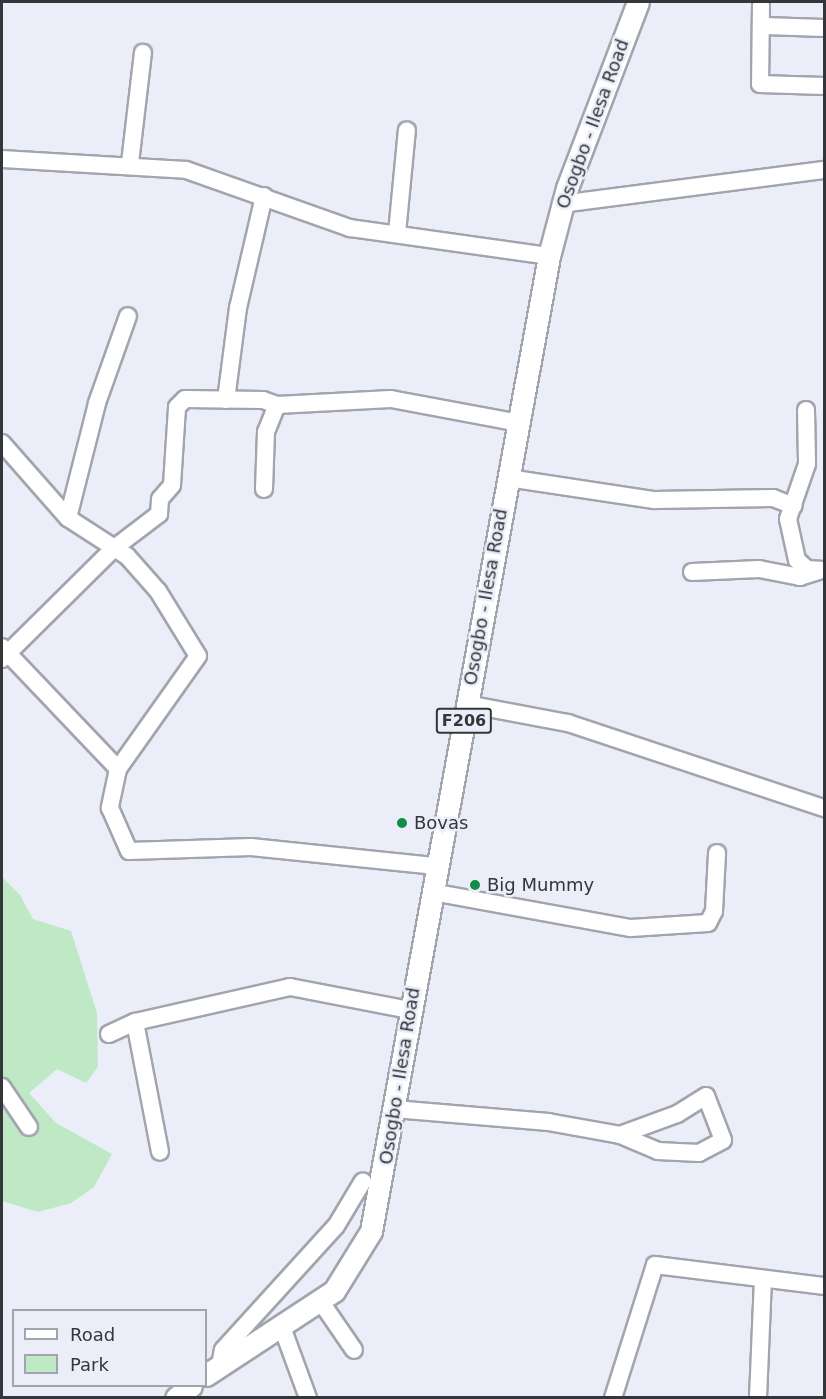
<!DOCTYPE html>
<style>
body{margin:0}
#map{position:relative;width:826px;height:1399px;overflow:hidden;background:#ebedf8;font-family:"DejaVu Sans",sans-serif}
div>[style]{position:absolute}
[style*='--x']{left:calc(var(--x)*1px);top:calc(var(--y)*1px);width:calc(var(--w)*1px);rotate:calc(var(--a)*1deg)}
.green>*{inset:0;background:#bfe9c5}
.roads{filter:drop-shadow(2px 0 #a2a4ae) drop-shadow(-2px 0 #a2a4ae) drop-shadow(0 2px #a2a4ae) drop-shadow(0 -2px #a2a4ae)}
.minor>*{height:16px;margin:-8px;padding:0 8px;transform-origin:8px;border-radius:8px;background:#fff}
.major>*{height:21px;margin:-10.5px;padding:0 10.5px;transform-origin:10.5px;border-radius:10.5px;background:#fff}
.dots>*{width:16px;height:16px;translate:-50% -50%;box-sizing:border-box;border:3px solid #ebedf8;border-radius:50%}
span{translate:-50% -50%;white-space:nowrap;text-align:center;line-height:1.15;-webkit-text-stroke:5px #ebedf8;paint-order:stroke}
.shield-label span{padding:2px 4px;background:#ebedf8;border:2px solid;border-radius:4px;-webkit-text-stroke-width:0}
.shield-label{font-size:16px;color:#35363a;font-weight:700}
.street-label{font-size:18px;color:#35363a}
.poi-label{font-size:18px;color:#35363a}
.left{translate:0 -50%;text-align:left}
.frame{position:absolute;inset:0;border:3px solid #35363a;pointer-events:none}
.legend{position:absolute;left:12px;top:1309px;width:195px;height:78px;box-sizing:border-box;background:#ebedf8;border:2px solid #a2a4ac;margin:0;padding:8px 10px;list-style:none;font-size:18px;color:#35363a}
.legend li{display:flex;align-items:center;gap:12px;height:30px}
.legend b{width:30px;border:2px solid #a2a4ac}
</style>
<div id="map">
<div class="green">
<div style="clip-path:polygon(2px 877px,20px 895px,33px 919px,71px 931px,97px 1013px,98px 1067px,86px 1083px,57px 1069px,29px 1093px,56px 1123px,112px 1154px,94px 1187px,71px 1203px,38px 1212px,2px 1201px)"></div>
</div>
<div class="roads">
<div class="minor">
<div style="--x:761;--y:5;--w:79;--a:90.7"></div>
<div style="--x:760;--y:84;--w:64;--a:1.8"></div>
<div style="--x:764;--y:26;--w:60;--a:1.9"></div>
<div style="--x:2;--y:159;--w:184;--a:3.4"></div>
<div style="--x:186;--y:170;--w:174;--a:19.5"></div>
<div style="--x:350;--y:228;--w:201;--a:8"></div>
<div style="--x:130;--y:163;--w:111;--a:-83.3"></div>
<div style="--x:561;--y:204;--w:265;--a:-7.4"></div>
<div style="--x:397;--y:233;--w:103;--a:-84.5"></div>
<div style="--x:226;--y:400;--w:93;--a:-82.6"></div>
<div style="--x:238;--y:308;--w:115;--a:-76.9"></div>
<div style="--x:806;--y:410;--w:54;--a:88.9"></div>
<div style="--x:807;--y:464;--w:58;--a:109.1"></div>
<div style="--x:788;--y:519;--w:42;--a:77.6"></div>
<div style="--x:797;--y:560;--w:13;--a:42"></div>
<div style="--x:807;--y:569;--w:17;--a:3"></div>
<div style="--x:2;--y:443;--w:100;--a:48.7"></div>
<div style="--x:68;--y:518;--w:70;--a:32.8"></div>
<div style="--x:127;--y:556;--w:47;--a:48.5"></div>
<div style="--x:158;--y:591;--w:76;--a:58.4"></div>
<div style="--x:198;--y:656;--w:138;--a:125.3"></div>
<div style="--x:118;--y:769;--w:40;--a:102"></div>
<div style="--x:110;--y:808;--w:47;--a:66.2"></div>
<div style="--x:129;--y:851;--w:122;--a:-1.9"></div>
<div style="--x:251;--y:847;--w:186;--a:5.9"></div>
<div style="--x:508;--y:478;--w:148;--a:8.6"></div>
<div style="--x:654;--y:500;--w:119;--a:-1"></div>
<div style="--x:773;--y:498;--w:22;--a:21"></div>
<div style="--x:264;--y:489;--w:57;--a:-88"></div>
<div style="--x:266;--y:432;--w:29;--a:-68"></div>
<div style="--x:68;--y:518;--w:119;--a:-75.8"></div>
<div style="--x:97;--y:403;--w:92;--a:-70.4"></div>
<div style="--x:692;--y:572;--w:67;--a:-2.6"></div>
<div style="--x:759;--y:569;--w:42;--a:11"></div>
<div style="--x:800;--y:577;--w:20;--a:-18"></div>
<div style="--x:2;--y:647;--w:168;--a:46.4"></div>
<div style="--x:2;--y:659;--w:156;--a:-44.7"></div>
<div style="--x:113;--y:549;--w:58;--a:-37.3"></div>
<div style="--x:159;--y:514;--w:15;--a:-86"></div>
<div style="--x:160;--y:499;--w:18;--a:-49"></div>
<div style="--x:172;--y:485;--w:78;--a:-86.3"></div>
<div style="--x:177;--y:407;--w:11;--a:-45"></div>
<div style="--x:185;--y:399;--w:78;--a:0.7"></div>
<div style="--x:263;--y:400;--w:15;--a:20"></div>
<div style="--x:277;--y:405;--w:114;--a:-3"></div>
<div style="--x:391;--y:399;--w:130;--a:10.6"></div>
<div style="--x:467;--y:704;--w:103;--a:10.7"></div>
<div style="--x:568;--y:723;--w:270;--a:18.4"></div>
<div style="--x:432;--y:892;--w:202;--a:10.3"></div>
<div style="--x:631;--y:928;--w:77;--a:-3.7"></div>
<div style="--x:708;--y:923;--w:13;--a:-63"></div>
<div style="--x:714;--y:911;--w:58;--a:-87"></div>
<div style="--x:135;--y:1022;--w:132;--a:79.1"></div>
<div style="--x:109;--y:1034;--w:29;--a:-25"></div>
<div style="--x:135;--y:1022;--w:159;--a:-12.7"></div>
<div style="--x:290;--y:987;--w:121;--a:10.9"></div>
<div style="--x:2;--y:1087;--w:48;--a:56"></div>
<div style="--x:394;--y:1109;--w:155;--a:4.8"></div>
<div style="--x:548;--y:1122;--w:73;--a:10.2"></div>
<div style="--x:620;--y:1135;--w:41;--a:22.8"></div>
<div style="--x:658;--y:1151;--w:41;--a:2.8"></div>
<div style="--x:699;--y:1153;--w:27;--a:-28"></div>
<div style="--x:723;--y:1140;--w:47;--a:-111.1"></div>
<div style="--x:706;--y:1096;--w:34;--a:148"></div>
<div style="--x:677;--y:1114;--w:61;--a:159.8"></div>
<div style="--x:321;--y:1302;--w:58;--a:55.5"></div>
<div style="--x:282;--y:1327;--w:76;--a:69.9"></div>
<div style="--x:220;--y:1365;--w:15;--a:-79"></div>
<div style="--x:223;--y:1350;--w:168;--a:-47.7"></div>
<div style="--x:336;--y:1226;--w:52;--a:-59"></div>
<div style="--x:613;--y:1398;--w:139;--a:-72.5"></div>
<div style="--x:655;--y:1265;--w:170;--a:7.1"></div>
<div style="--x:758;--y:1398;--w:117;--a:-87.6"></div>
</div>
<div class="major">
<div style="--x:206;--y:1375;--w:153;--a:-33.3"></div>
<div style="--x:334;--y:1291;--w:70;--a:-58.3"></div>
<div style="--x:371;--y:1231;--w:991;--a:-79.65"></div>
<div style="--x:549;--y:256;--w:70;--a:-75.2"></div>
<div style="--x:567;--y:188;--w:199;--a:-69.1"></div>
<div style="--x:176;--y:1398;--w:19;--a:-39"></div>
</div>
</div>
<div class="dots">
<div style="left:402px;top:823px;background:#128d48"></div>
<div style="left:475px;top:885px;background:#128d48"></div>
</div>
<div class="shield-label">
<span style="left:464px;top:721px">F206</span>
</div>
<div class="street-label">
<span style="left:593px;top:124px;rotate:-70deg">Osogbo - Ilesa Road</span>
<span style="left:486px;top:597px;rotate:-80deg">Osogbo - Ilesa Road</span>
<span style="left:400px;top:1076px;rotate:-81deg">Osogbo - Ilesa Road</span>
</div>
<div class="poi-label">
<span class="left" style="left:414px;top:823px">Bovas</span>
<span class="left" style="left:487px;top:885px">Big Mummy</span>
</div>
<div class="frame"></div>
<ul class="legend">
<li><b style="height:8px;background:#fff"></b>Road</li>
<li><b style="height:16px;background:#bfe9c5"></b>Park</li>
</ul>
</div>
